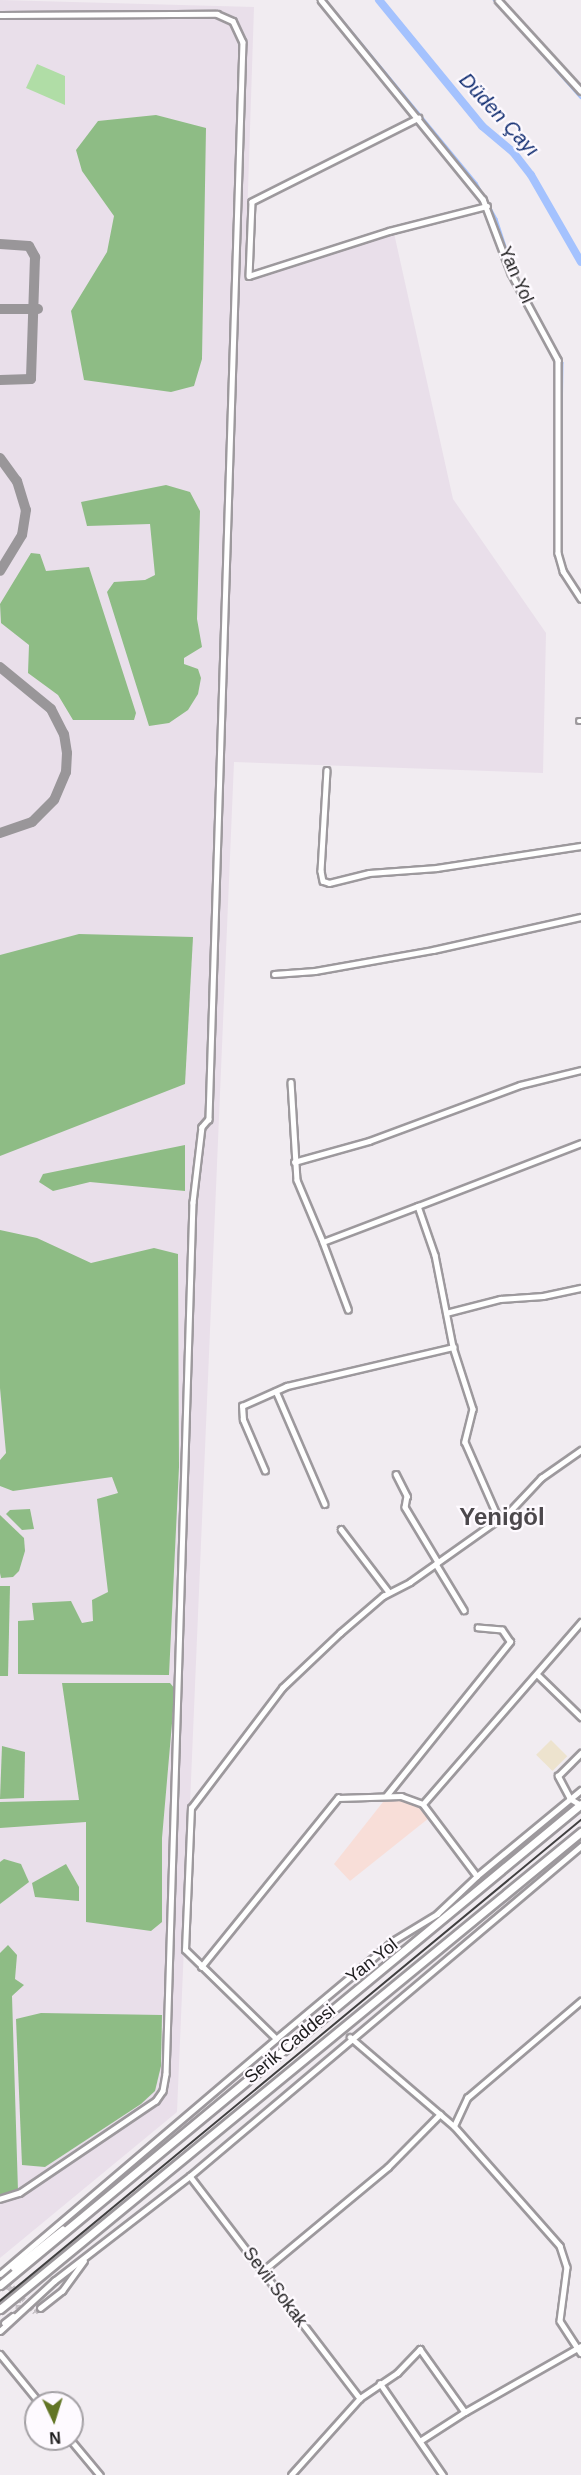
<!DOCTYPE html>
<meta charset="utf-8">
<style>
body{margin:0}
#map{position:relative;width:581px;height:2475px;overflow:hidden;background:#f1ecf1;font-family:Arial,sans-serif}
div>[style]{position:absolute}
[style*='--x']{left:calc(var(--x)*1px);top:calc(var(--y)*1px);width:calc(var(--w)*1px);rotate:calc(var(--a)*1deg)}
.built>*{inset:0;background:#e9dfea}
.industrial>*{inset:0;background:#ede3ce;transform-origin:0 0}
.education>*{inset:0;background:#f8ded8}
.green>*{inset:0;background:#b0dda6}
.forest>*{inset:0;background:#8ebc85}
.stream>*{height:1.5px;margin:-0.75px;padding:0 0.75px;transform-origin:0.75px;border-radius:0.75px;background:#a4c2fe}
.river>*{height:8px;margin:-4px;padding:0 4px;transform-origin:4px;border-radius:4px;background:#a4c2fe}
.taxiway>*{height:10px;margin:-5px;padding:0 5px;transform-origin:5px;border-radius:5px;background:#999699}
.minor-tunnel>*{height:4.5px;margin-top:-2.25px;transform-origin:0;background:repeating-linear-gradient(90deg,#c7c2c7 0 4.5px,transparent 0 6.5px)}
.roads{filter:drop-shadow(2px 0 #9d999d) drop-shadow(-2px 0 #9d999d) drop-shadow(0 2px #9d999d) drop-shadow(0 -2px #9d999d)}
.minor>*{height:4.5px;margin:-2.25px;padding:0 2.25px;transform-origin:2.25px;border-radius:2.25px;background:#fff}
.highway>*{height:7px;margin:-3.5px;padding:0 3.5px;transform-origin:3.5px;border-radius:3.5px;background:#fff}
.tram>*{height:1.5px;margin:-0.75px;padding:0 0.75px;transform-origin:0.75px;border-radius:0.75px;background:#414041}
span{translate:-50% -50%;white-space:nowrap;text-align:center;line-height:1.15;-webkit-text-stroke:4.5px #fefaff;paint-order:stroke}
.street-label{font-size:18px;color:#1d1c1d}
.water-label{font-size:20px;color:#102c70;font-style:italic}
.district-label{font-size:24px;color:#4c484c;font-weight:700}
.north{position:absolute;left:24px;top:2391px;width:60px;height:60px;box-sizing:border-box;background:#fefaff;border:2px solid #a4a1a5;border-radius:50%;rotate:176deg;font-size:16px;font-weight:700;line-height:24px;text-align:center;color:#1d1c1d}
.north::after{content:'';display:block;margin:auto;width:21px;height:27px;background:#627525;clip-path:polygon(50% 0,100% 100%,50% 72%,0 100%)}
</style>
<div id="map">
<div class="built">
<div style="clip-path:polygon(0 0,254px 7px,245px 282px,394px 233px,453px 499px,546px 633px,543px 773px,234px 762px,177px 2112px,0 2258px)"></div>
</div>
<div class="industrial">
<div style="left:551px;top:1740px;width:23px;height:21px;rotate:45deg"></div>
</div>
<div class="education">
<div style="clip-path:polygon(399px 1800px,422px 1809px,429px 1818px,350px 1881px,334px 1864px,383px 1802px)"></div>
</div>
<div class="green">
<div style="clip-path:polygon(37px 64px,65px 76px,65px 105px,26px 88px)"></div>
</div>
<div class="forest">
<div style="clip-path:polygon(156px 115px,206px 128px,202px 359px,194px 386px,171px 392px,84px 380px,71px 311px,107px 252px,114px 216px,82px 171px,76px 150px,98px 121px)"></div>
<div style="clip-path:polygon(166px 485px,190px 492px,200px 511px,197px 619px,202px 647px,184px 658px,184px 664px,198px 669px,201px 678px,198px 694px,188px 710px,169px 723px,149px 726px,107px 592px,114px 582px,145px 580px,155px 575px,150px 524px,87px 526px,81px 502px)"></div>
<div style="clip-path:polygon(31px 553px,40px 554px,46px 571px,89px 567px,136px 713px,134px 720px,73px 720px,58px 695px,28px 673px,29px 645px,1px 623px,0 604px)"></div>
<div style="clip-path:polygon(79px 934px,193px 937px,185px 1084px,0 1156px,0 955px)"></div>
<div style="clip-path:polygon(185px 1145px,185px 1191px,90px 1182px,53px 1191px,39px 1182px,43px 1174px)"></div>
<div style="clip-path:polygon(0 1230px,37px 1238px,91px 1263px,154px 1248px,178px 1254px,179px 1467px,169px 1675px,18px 1674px,18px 1621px,34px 1620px,32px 1603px,71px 1601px,82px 1623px,93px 1621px,92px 1600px,108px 1592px,97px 1499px,118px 1493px,112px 1477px,13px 1491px,0 1486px,0 1460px,6px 1453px,0 1388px)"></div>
<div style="clip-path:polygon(30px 1509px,34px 1529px,22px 1530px,6px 1514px,10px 1510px)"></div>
<div style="clip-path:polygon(0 1515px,24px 1538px,25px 1551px,19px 1571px,13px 1577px,1px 1578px,0 1573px)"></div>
<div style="clip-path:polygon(0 1586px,10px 1586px,8px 1676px,0 1676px)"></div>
<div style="clip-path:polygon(62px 1683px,170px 1683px,175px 1689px,162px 1838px,162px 1922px,151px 1931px,86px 1922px,86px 1822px,0 1828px,0 1802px,79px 1800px)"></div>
<div style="clip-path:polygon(2px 1746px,25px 1752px,24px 1798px,0 1799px)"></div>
<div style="clip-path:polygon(4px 1859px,21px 1864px,29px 1882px,0 1904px,0 1862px)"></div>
<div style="clip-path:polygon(66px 1864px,79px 1887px,79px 1901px,35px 1897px,32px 1883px)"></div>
<div style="clip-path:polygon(8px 1945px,17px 1955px,15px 1979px,24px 1985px,12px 1996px,18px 2191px,0 2196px,0 1953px)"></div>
<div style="clip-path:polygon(41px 2013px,162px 2015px,161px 2066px,155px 2091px,141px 2104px,45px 2167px,22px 2165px,16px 2019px)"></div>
</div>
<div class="stream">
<div style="--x:326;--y:0;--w:237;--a:50.5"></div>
<div style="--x:477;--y:183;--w:41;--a:60.9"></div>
<div style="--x:497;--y:219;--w:61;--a:71.9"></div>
<div style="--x:494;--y:0;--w:131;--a:48.4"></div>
<div style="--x:519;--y:284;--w:90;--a:60.9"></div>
<div style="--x:563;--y:363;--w:184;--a:90.9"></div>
<div style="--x:560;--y:547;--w:20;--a:79"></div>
<div style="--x:564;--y:567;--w:31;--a:57"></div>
</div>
<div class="river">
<div style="--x:379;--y:0;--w:163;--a:50.7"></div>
<div style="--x:482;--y:126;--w:40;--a:40"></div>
<div style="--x:513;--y:152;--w:29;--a:52"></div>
<div style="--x:531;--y:175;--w:100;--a:60.1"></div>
</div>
<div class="taxiway">
<div style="--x:0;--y:244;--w:29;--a:4"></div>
<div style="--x:29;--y:246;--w:13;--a:61"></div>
<div style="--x:35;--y:257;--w:122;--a:91.9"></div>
<div style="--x:31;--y:379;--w:31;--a:178"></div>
<div style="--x:0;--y:309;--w:38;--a:0"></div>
<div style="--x:0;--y:458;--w:29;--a:54"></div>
<div style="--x:17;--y:481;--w:30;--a:73"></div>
<div style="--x:26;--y:510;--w:25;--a:99"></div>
<div style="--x:22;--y:535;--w:42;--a:121.4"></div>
<div style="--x:0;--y:667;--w:66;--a:39.5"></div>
<div style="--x:51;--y:709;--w:28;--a:63"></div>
<div style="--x:64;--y:734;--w:19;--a:81"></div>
<div style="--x:67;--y:753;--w:19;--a:93"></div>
<div style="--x:66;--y:772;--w:30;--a:113"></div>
<div style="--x:54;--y:800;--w:31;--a:135"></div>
<div style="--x:32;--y:822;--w:34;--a:161"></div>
</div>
<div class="minor-tunnel">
<div style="--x:13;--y:2268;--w:13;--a:135"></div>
<div style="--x:4;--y:2277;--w:47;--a:48.5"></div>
<div style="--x:35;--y:2312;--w:6;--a:-39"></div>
<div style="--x:0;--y:2285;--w:9;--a:13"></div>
<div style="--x:9;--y:2287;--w:15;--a:48"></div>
<div style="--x:19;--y:2298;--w:13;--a:94"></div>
<div style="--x:18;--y:2311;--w:7;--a:135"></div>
</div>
<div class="roads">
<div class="minor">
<div style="--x:321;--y:0;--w:257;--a:50.9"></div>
<div style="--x:483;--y:199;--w:79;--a:69.3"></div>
<div style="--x:511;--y:273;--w:99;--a:61.6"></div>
<div style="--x:558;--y:360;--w:193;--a:90"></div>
<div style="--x:558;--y:553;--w:19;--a:74"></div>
<div style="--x:563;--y:571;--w:33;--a:57"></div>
<div style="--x:498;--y:0;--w:123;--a:47.6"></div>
<div style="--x:0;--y:15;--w:217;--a:-0.3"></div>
<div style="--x:217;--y:14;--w:17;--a:24"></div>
<div style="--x:233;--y:21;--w:23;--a:65"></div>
<div style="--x:243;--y:42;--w:1078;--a:91.81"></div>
<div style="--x:209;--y:1119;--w:11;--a:131"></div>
<div style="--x:202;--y:1127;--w:76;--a:96.8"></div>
<div style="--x:193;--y:1202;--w:872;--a:91.77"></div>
<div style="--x:166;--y:2074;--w:17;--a:100"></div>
<div style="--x:163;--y:2091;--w:12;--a:125"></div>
<div style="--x:156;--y:2101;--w:164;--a:145.9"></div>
<div style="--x:20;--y:2193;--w:21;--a:163"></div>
<div style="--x:419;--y:118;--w:187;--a:153.3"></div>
<div style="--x:252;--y:202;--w:74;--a:92.3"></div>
<div style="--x:249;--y:276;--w:147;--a:-17.8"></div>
<div style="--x:389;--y:231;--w:101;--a:-14.3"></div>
<div style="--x:579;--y:721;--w:2;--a:0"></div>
<div style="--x:327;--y:770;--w:101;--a:93.4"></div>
<div style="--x:321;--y:871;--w:10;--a:79"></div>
<div style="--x:323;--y:881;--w:6;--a:18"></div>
<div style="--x:329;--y:883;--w:41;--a:-14"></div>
<div style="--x:369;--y:873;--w:68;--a:-4.2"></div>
<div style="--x:437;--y:868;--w:146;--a:-8.7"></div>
<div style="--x:274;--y:974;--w:41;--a:-4.2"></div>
<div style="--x:315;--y:971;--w:120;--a:-10.1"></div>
<div style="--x:433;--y:950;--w:152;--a:-12.6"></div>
<div style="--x:291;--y:1082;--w:98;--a:86.5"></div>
<div style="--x:297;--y:1180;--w:67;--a:67.2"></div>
<div style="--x:323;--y:1242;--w:102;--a:-20.8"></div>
<div style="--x:418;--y:1206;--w:52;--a:70.9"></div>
<div style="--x:435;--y:1255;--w:94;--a:78.9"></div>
<div style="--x:453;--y:1347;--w:65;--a:72.1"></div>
<div style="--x:473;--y:1409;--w:34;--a:104"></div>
<div style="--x:465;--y:1442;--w:84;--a:66.2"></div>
<div style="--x:294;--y:1162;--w:78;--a:-15.6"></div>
<div style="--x:369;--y:1141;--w:161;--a:-20.3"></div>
<div style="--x:520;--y:1085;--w:63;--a:-13.8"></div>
<div style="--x:418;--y:1206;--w:175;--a:-21.1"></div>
<div style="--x:323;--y:1242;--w:72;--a:69.5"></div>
<div style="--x:446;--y:1313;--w:56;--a:-14.5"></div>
<div style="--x:500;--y:1299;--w:43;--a:-4"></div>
<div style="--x:543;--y:1296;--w:39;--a:-12"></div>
<div style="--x:276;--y:1391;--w:123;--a:66.6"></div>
<div style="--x:265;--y:1471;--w:56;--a:-113.3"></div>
<div style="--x:243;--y:1420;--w:14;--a:-94"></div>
<div style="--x:242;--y:1406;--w:49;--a:-24"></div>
<div style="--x:287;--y:1386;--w:171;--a:-13.2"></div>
<div style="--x:396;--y:1474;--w:25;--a:63"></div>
<div style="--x:407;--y:1496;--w:11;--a:100"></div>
<div style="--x:405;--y:1507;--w:64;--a:59"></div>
<div style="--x:341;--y:1529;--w:79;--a:52.7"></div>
<div style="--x:436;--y:1564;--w:54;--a:58.7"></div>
<div style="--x:537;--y:1674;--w:62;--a:44.3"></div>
<div style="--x:386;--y:1796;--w:198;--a:-51.2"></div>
<div style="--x:510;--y:1642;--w:14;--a:-124"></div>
<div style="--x:502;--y:1630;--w:24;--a:-175"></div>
<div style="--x:423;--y:1804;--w:241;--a:-49"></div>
<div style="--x:580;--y:1805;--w:12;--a:-149"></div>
<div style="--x:570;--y:1799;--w:26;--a:-118"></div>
<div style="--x:558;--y:1776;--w:33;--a:-45"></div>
<div style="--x:201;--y:1967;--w:218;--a:-51"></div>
<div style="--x:338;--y:1798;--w:63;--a:-1.8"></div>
<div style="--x:401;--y:1796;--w:23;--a:20"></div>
<div style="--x:423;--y:1804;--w:90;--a:53.1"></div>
<div style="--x:350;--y:2037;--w:137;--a:40.6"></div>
<div style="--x:454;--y:2126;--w:160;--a:48.5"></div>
<div style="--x:560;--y:2246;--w:22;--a:72"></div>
<div style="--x:567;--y:2267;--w:54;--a:97.4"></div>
<div style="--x:560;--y:2321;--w:38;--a:57"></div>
<div style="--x:276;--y:2039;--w:127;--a:-135.6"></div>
<div style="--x:185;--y:1950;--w:142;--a:-87.6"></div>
<div style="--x:191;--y:1808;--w:151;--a:-52.8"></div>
<div style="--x:282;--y:1688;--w:80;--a:-43.5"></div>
<div style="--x:340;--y:1633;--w:57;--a:-40.7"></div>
<div style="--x:383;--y:1596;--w:30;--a:-27"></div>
<div style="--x:410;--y:1582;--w:121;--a:-35.3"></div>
<div style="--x:509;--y:1512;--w:47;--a:-46.7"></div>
<div style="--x:541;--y:1478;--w:49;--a:-35"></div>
<div style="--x:454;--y:2126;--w:31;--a:-65"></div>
<div style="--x:467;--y:2098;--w:150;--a:-40.4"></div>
<div style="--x:190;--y:2176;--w:280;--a:52.6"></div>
<div style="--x:13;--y:2268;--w:63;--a:-38.5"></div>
<div style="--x:264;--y:2270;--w:161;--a:-39.7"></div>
<div style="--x:388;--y:2167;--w:74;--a:-45.5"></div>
<div style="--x:0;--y:2274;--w:362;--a:-40.4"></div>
<div style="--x:276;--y:2039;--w:153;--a:-39.9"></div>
<div style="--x:393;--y:1941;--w:52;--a:-31.5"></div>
<div style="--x:437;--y:1914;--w:55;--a:-43.5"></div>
<div style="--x:477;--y:1876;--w:135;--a:-39.6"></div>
<div style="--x:40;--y:2308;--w:28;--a:-38"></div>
<div style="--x:62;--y:2291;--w:37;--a:-54"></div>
<div style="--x:4;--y:2323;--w:11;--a:-38"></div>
<div style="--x:0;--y:2331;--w:74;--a:-42.8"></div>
<div style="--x:54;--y:2281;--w:172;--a:-37.7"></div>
<div style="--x:190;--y:2176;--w:512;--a:-40.16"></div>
<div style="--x:0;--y:2354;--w:63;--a:50.8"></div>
<div style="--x:380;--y:2383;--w:112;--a:55.6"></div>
<div style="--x:70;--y:2439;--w:47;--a:50.2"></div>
<div style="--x:420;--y:2441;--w:54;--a:-32.8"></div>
<div style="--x:291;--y:2475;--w:103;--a:-48.1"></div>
<div style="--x:360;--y:2398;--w:45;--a:-34"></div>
<div style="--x:397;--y:2373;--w:33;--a:-46"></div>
<div style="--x:420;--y:2349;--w:77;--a:54.5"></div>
<div style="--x:465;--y:2412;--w:133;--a:-29.6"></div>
</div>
<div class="highway">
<div style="--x:0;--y:2285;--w:754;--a:-39.62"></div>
<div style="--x:0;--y:2309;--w:752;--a:-39.39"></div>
</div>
</div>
<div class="tram">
<div style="--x:0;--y:2301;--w:754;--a:-39.62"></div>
</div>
<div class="street-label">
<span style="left:516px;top:275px;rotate:66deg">Yan Yol</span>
<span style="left:372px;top:1961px;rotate:-38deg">Yan Yol</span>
<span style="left:290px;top:2044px;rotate:-40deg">Serik Caddesi</span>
<span style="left:275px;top:2287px;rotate:53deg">Sevil Sokak</span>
</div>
<div class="water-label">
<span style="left:499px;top:115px;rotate:47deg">Düden Çayı</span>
</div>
<div class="district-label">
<span style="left:502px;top:1517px">Yenigöl</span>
</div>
<div class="north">N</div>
</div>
